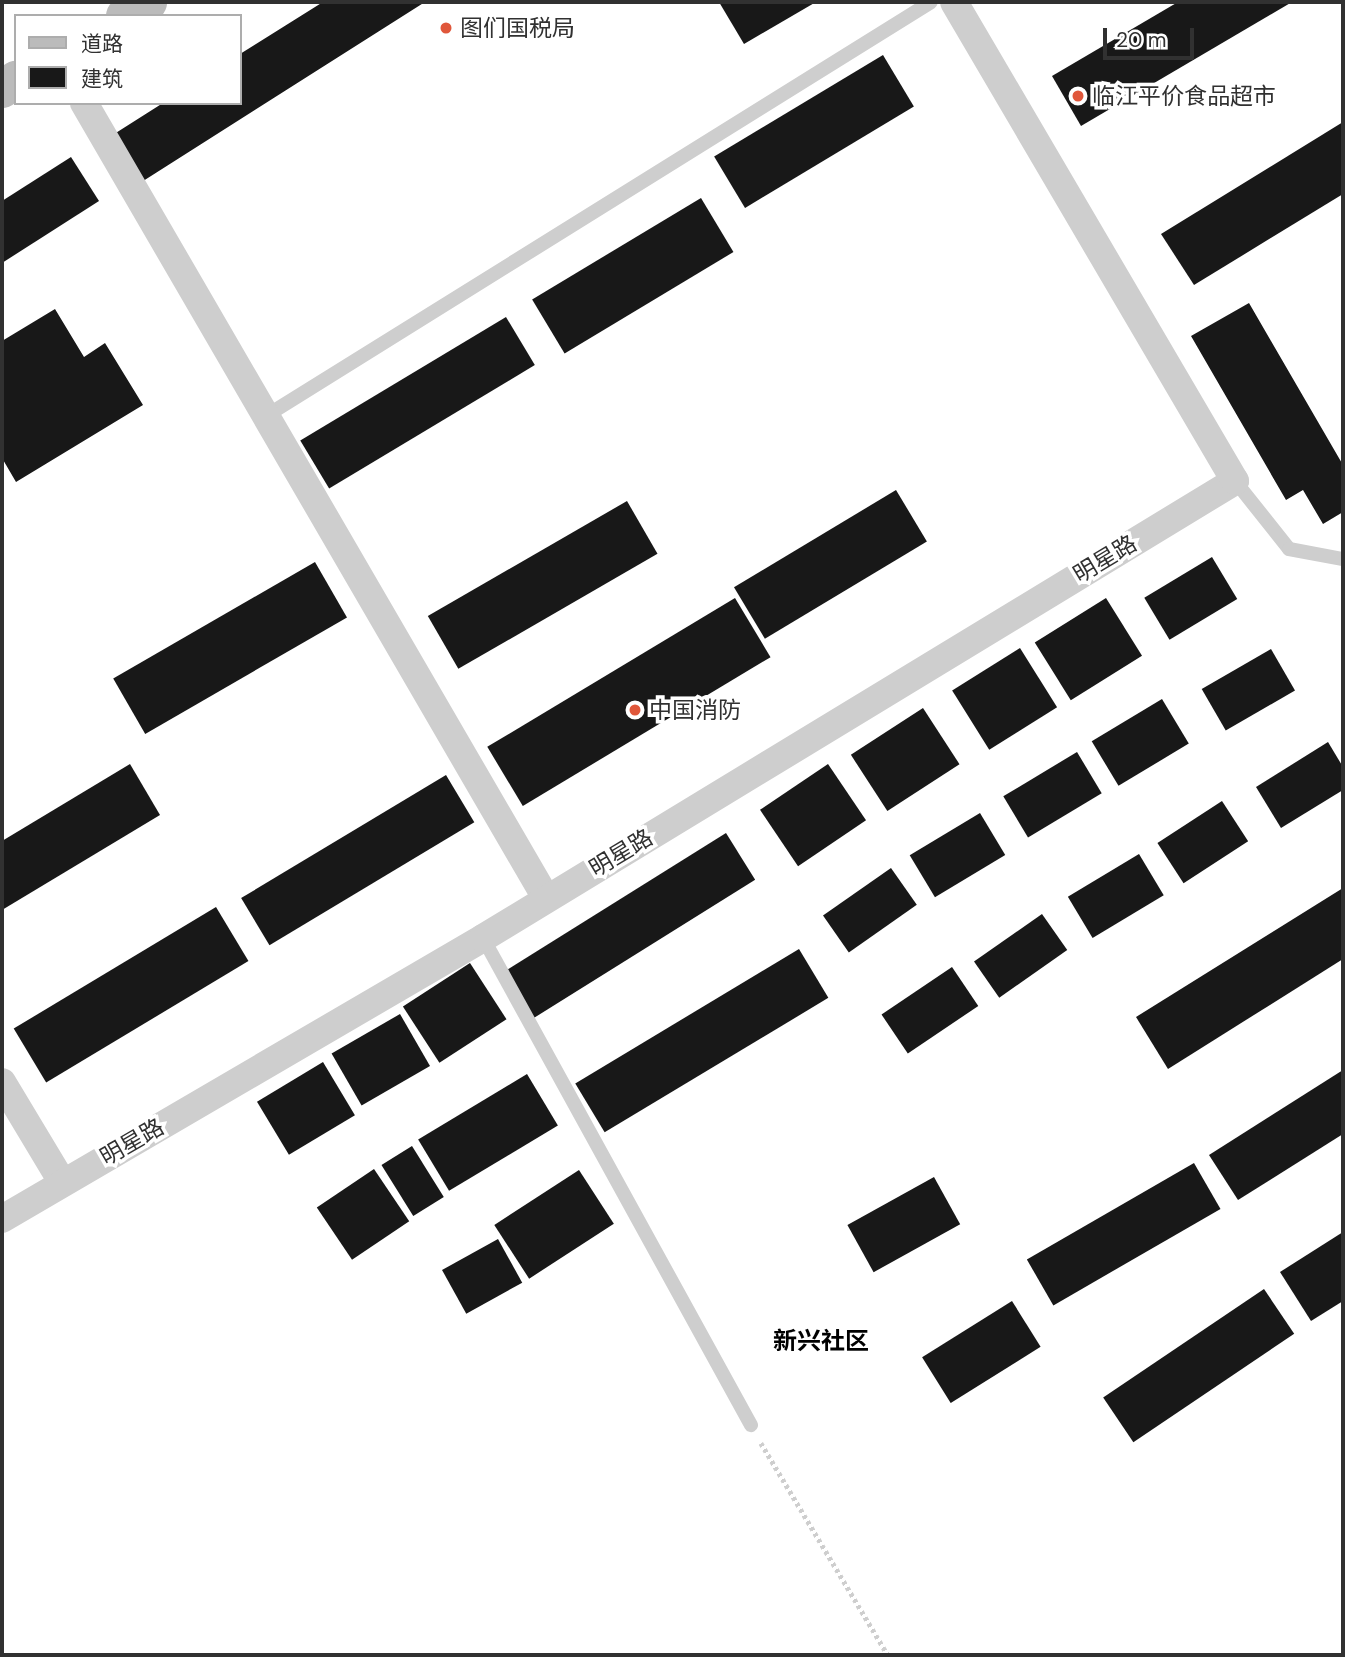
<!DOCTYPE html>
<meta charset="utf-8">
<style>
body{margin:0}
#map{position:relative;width:1345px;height:1657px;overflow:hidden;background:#fff;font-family:"DM Sans","Noto Sans SC",sans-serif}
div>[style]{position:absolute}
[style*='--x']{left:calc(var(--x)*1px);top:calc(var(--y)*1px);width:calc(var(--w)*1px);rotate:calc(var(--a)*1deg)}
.building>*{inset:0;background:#181818;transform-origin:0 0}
.path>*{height:4.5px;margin-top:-2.25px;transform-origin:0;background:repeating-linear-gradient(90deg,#cecece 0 3.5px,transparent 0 7px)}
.lane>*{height:14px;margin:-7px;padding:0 7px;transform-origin:7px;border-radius:7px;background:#cecece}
.street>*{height:28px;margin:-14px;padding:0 14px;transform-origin:14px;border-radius:14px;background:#cecece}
.secondary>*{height:38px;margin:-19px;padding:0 19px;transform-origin:19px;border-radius:19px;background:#bbb}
.dots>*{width:19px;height:19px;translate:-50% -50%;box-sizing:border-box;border:4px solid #fff;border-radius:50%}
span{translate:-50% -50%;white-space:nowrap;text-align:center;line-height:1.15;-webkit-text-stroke:7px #fff;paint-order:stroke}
.poi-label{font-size:23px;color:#313131}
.left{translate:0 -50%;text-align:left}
.street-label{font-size:23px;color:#313131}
.neighbourhood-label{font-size:24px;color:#000;font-weight:700}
.frame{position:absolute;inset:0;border:4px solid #313131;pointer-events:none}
.legend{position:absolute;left:14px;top:14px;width:228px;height:91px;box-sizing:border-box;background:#fff;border:2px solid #adadad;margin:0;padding:9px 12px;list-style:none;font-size:21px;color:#313131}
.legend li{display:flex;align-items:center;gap:14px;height:35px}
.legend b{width:35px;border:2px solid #adadad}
.scale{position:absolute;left:1103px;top:28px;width:91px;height:32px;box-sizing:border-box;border:4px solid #313131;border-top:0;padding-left:9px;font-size:21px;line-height:24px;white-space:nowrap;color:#313131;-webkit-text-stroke:5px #fff;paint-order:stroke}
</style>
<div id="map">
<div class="building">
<div style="clip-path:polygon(323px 2px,425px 2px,140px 183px,111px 136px,163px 103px,240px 103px,240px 54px)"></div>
<div style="clip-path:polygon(719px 2px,816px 2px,744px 44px)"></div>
<div style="clip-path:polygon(1178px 2px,1292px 2px,1081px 126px,1052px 76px)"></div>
<div style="left:883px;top:55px;width:60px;height:197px;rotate:59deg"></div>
<div style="clip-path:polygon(1343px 122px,1343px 194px,1194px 285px,1161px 234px)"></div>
<div style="clip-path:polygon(71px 157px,99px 201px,2px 263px,2px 201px)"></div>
<div style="left:701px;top:198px;width:63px;height:197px;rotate:59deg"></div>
<div style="clip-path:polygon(1249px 303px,1343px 465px,1343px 512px,1323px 524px,1303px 490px,1286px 500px,1191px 336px)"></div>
<div style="clip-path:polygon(55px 309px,84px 357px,105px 343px,143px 405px,16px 482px,2px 458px,2px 341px)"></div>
<div style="left:506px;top:317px;width:56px;height:240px;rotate:59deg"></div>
<div style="left:896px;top:490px;width:60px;height:189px;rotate:59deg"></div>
<div style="left:627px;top:501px;width:61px;height:230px;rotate:60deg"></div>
<div style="left:1212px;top:557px;width:49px;height:79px;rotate:59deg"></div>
<div style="left:315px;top:562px;width:64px;height:233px;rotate:60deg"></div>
<div style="left:735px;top:598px;width:69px;height:289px;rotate:59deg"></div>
<div style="left:1106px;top:598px;width:68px;height:84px;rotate:58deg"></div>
<div style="left:1020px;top:648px;width:70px;height:80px;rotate:58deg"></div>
<div style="left:1271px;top:649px;width:48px;height:80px;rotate:60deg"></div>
<div style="left:1162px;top:699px;width:52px;height:82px;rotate:59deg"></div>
<div style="left:923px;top:708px;width:67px;height:86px;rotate:57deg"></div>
<div style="clip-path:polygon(1328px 742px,1343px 767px,1343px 790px,1281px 828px,1256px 787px)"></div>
<div style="left:1077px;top:752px;width:48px;height:86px;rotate:59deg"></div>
<div style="clip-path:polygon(130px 764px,160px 815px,2px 910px,2px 841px)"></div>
<div style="left:828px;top:764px;width:68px;height:82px;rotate:56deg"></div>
<div style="left:446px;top:775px;width:55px;height:239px;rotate:59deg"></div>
<div style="left:1222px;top:801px;width:48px;height:77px;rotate:57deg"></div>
<div style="left:980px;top:813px;width:49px;height:82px;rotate:59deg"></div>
<div style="left:726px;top:833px;width:55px;height:261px;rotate:58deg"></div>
<div style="left:1139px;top:854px;width:48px;height:83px;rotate:59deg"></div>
<div style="left:891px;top:868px;width:45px;height:83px;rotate:55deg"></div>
<div style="clip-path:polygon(1343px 888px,1343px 959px,1168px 1069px,1136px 1017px)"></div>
<div style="left:216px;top:907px;width:63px;height:236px;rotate:59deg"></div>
<div style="left:1042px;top:914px;width:44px;height:83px;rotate:55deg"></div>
<div style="left:799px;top:949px;width:57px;height:261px;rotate:59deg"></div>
<div style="left:470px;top:963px;width:67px;height:80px;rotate:57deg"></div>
<div style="left:952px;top:967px;width:47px;height:85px;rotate:56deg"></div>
<div style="left:400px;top:1014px;width:60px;height:79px;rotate:60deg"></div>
<div style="left:323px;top:1062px;width:62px;height:77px;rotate:59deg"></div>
<div style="clip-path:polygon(1343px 1070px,1343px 1134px,1238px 1200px,1209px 1155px)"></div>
<div style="left:527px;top:1074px;width:60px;height:127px;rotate:59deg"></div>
<div style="left:412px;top:1146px;width:60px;height:36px;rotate:58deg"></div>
<div style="left:1194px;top:1163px;width:53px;height:193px;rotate:60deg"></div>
<div style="left:374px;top:1169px;width:63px;height:69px;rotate:56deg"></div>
<div style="left:579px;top:1170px;width:64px;height:101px;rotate:57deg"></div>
<div style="left:934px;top:1177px;width:54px;height:99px;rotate:61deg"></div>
<div style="clip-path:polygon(1343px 1232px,1343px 1301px,1311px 1321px,1280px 1272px)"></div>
<div style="left:498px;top:1239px;width:50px;height:64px;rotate:61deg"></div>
<div style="left:1264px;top:1289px;width:54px;height:194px;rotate:56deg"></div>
<div style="left:1012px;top:1301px;width:54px;height:106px;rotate:58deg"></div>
</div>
<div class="path">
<div style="--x:761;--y:1443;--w:247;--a:59.1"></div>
</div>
<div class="lane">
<div style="--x:266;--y:416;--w:783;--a:-31.9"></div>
<div style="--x:1235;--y:481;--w:87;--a:51.5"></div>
<div style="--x:1289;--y:549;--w:55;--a:10.5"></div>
<div style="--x:483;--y:938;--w:556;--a:61.18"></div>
</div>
<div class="street">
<div style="--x:84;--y:103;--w:919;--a:59.84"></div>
<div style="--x:2;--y:1082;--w:117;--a:59"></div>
<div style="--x:2;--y:1219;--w:557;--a:-30.29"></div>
<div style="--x:483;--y:938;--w:880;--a:-31.29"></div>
<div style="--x:1235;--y:481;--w:555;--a:-120.4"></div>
</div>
<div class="secondary">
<div style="--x:125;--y:16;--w:27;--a:-31"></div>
<div style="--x:2;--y:89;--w:17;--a:-33"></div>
</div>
<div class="dots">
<div style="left:446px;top:28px;background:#e0573b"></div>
<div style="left:1078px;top:96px;background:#e0573b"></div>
<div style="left:635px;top:710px;background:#e0573b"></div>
</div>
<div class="poi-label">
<span class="left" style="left:460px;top:28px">图们国税局</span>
<span class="left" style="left:1092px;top:96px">临江平价食品超市</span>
<span class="left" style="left:649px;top:710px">中国消防</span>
</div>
<div class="street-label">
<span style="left:1105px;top:559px;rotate:-31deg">明星路</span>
<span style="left:621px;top:853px;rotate:-31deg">明星路</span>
<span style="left:132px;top:1142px;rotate:-30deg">明星路</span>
</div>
<div class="neighbourhood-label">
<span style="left:821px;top:1341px">新兴社区</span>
</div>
<div class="frame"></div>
<ul class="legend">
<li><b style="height:9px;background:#bbb"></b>道路</li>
<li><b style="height:19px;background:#181818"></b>建筑</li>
</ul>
<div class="scale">20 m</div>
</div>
